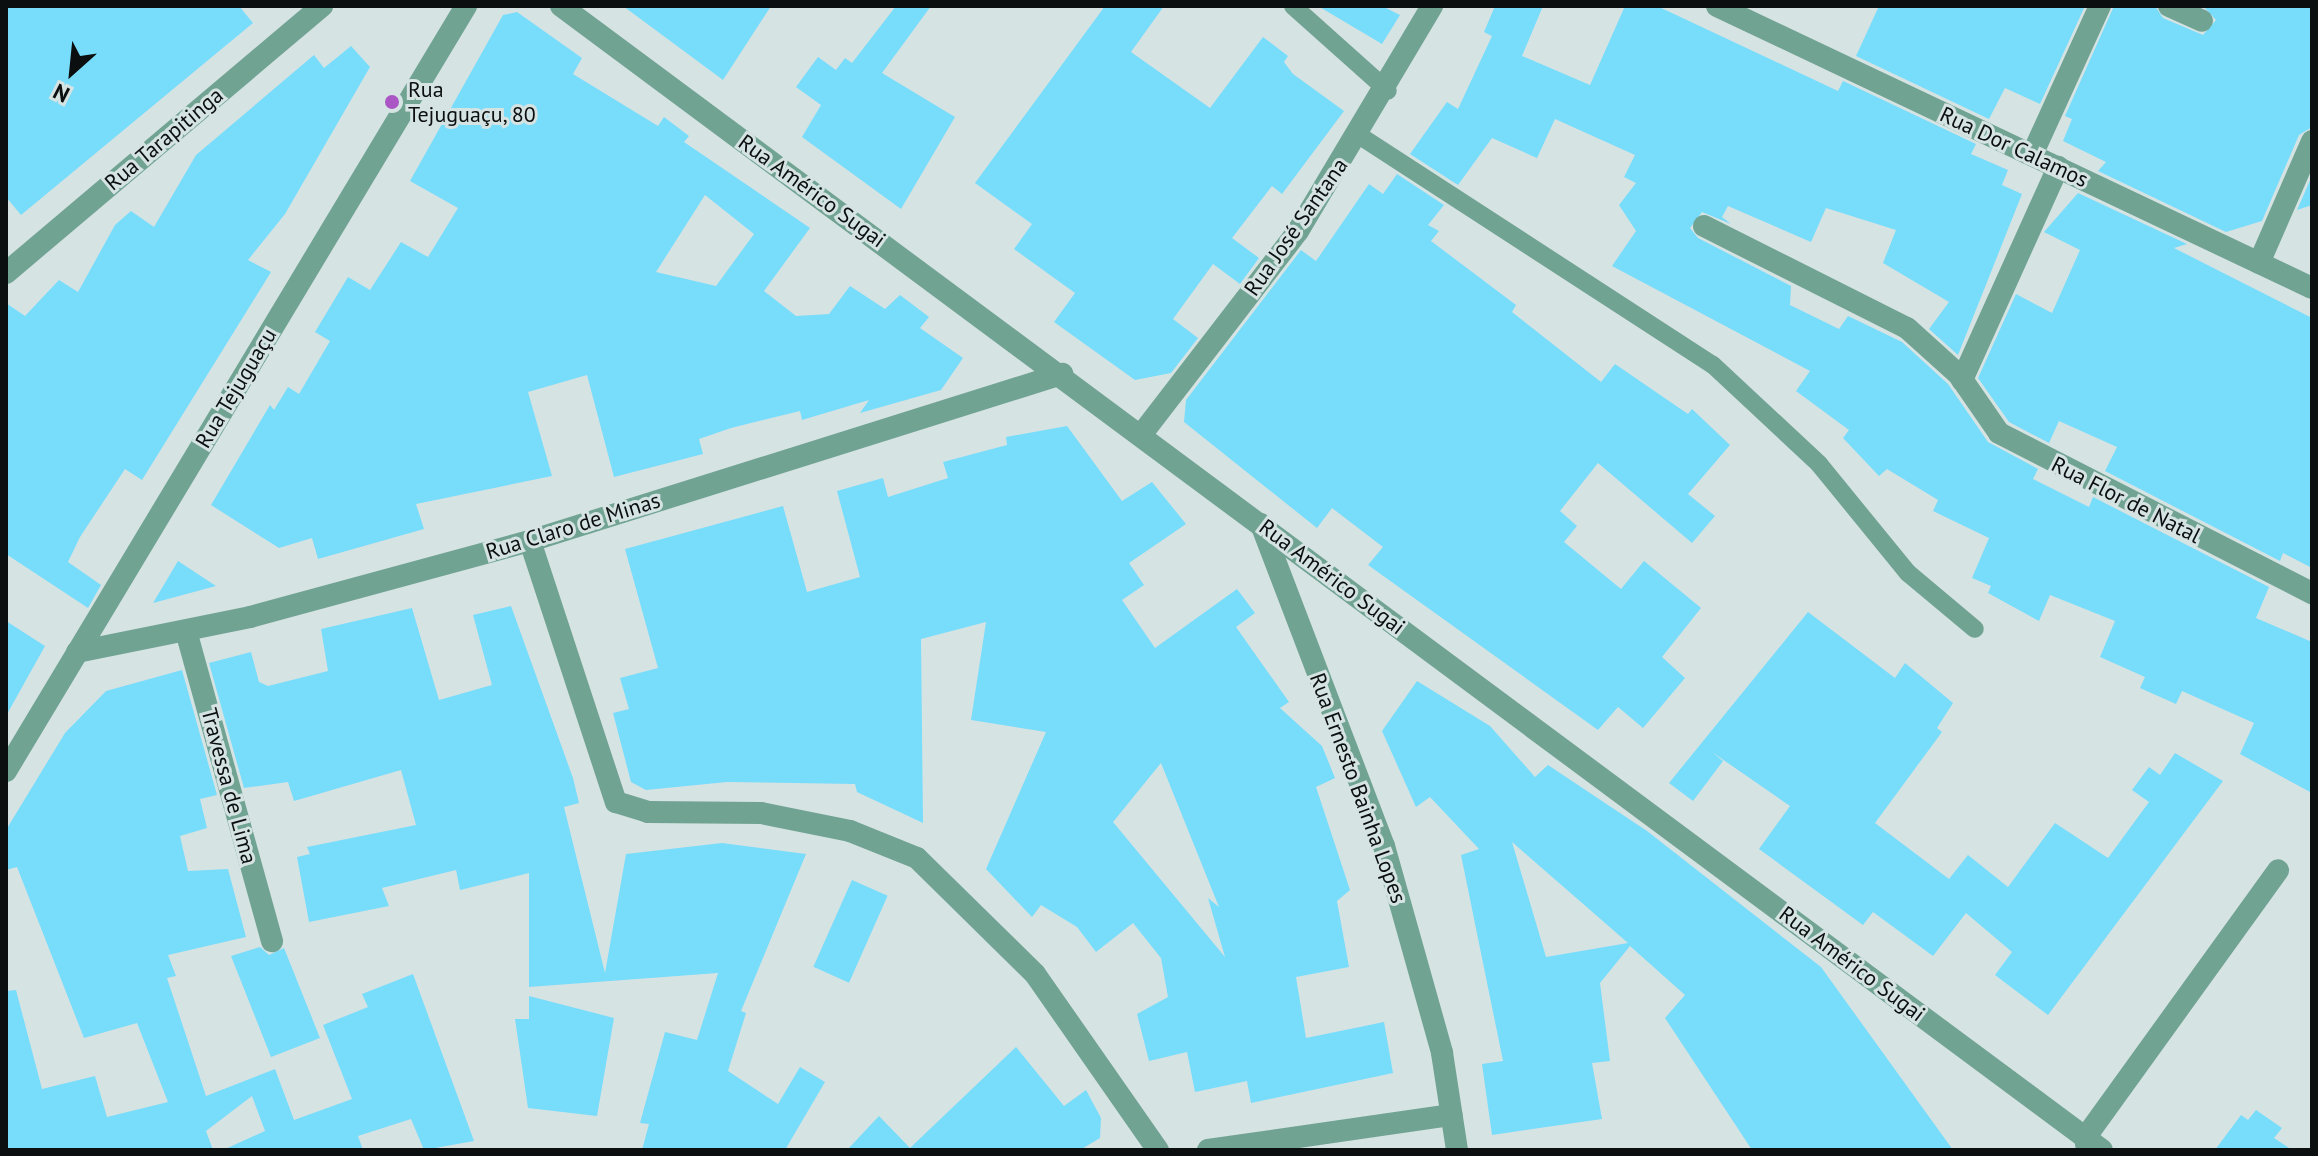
<!DOCTYPE html>
<meta charset="utf-8">
<style>
body{margin:0}
#map{position:relative;width:2318px;height:1156px;overflow:hidden;background:#d6e3e3;font-family:"PT Sans",sans-serif}
div>[style]{position:absolute}
[style*='--x']{left:calc(var(--x)*1px);top:calc(var(--y)*1px);width:calc(var(--w)*1px);rotate:calc(var(--a)*1deg)}
.building>*{inset:0;background:#78dcfb;transform-origin:0 0}
.service>*{height:18px;margin:-9px;padding:0 9px;transform-origin:9px;border-radius:9px;background:#71a393}
.minor>*{height:22px;margin:-11px;padding:0 11px;transform-origin:11px;border-radius:11px;background:#71a393}
.dots>*{width:22px;height:22px;translate:-50% -50%;box-sizing:border-box;border:4px solid #d6e3e3;border-radius:50%}
span{translate:-50% -50%;white-space:nowrap;text-align:center;line-height:1.15;-webkit-text-stroke:6px #d6e3e3;paint-order:stroke}
.poi-label{font-size:22px;color:#0b0f0f}
.left{translate:0 -50%;text-align:left}
.street-label{font-size:22px;color:#0b0f0f}
.frame{position:absolute;inset:0;border:8px solid #0b0f0f;pointer-events:none}
.north{position:absolute;left:32px;top:32px;width:80px;height:80px;-webkit-text-stroke:6px #d6e3e3;paint-order:stroke;rotate:207deg;font-size:22px;font-weight:700;line-height:32px;text-align:center;color:#0b0f0f}
.north::after{content:'';display:block;margin:auto;width:28px;height:36px;background:#0b0f0f;clip-path:polygon(50% 0,100% 100%,50% 72%,0 100%)}
</style>
<div id="map">
<div class="building">
<div style="clip-path:polygon(6px 6px,239px 6px,253px 23px,21px 215px,6px 197px)"></div>
<div style="clip-path:polygon(623px 6px,771px 6px,723px 80px)"></div>
<div style="clip-path:polygon(896px 6px,931px 6px,882px 73px,955px 117px,901px 209px,802px 137px,821px 105px,796px 87px,818px 57px,836px 70px,845px 58px,852px 63px)"></div>
<div style="clip-path:polygon(1105px 6px,1164px 6px,1131px 52px,1210px 108px,1263px 37px,1288px 56px,1284px 62px,1293px 74px,1344px 111px,1282px 194px,1272px 186px,1232px 238px,1259px 258px,1240px 284px,1213px 264px,1173px 319px,1198px 338px,1171px 373px,1135px 380px,1054px 322px,1075px 293px,1014px 249px,1032px 224px,975px 183px)"></div>
<div style="clip-path:polygon(1318px 6px,1382px 6px,1400px 15px,1382px 44px)"></div>
<div style="clip-path:polygon(1495px 6px,1543px 6px,1522px 56px,1590px 85px,1625px 6px,1657px 6px,1838px 91px,1843px 81px,1976px 144px,1971px 154px,2008px 170px,2002px 185px,2022px 194px,1958px 355px,1929px 329px,1949px 302px,1883px 263px,1896px 230px,1826px 208px,1811px 242px,1728px 206px,1722px 217px,1731px 224px,1702px 212px,1690px 228px,1698px 238px,1791px 286px,1790px 305px,1839px 329px,1848px 316px,1902px 342px,1948px 384px,1988px 442px,2038px 469px,2033px 479px,2089px 507px,2093px 497px,2269px 587px,2256px 618px,2312px 642px,2312px 793px,2240px 754px,2254px 723px,2182px 691px,2176px 704px,2140px 688px,2145px 677px,2100px 657px,2115px 621px,2050px 595px,2039px 621px,1988px 593px,1991px 586px,1972px 578px,1989px 538px,1933px 511px,1938px 500px,1887px 469px,1879px 476px,1843px 438px,1849px 430px,1796px 391px,1810px 371px,1612px 266px,1636px 231px,1619px 205px,1636px 183px,1624px 177px,1635px 155px,1555px 119px,1537px 158px,1492px 138px,1458px 185px,1410px 154px,1447px 102px,1458px 109px,1492px 36px,1484px 32px)"></div>
<div style="clip-path:polygon(1879px 6px,2085px 6px,2040px 104px,2005px 88px,1989px 119px,1856px 56px)"></div>
<div style="clip-path:polygon(2114px 6px,2155px 6px,2163px 18px,2203px 35px,2216px 20px,2203px 6px,2312px 6px,2312px 127px,2299px 135px,2262px 221px,2226px 232px,2098px 171px,2106px 162px,2063px 141px,2072px 119px,2065px 116px)"></div>
<div style="clip-path:polygon(evenodd,517px 12px,582px 58px,573px 74px,658px 126px,664px 117px,689px 136px,684px 142px,810px 228px,764px 291px,796px 316px,829px 314px,850px 286px,885px 309px,900px 295px,929px 317px,920px 328px,963px 358px,941px 390px,860px 413px,869px 400px,802px 420px,800px 411px,731px 428px,699px 439px,703px 454px,614px 477px,587px 375px,528px 392px,552px 476px,416px 504px,424px 529px,318px 559px,312px 538px,279px 548px,211px 505px,270px 405px,274px 410px,288px 387px,299px 394px,330px 341px,315px 332px,348px 277px,370px 290px,401px 242px,428px 257px,458px 208px,410px 181px,503px 15px,517px 12px,705px 195px,754px 234px,716px 286px,656px 272px,705px 195px)"></div>
<div style="clip-path:polygon(351px 46px,370px 67px,285px 214px,248px 260px,271px 272px,142px 480px,125px 469px,80px 537px,68px 562px,101px 585px,88px 608px,6px 554px,6px 303px,25px 316px,59px 280px,78px 292px,115px 225px,131px 211px,154px 227px,196px 155px,314px 55px,324px 68px)"></div>
<div style="clip-path:polygon(1397px 174px,1444px 205px,1428px 225px,1439px 231px,1431px 241px,1516px 305px,1512px 312px,1601px 382px,1615px 364px,1688px 414px,1692px 409px,1730px 445px,1688px 494px,1715px 516px,1692px 543px,1598px 463px,1560px 511px,1577px 526px,1564px 542px,1621px 589px,1644px 561px,1701px 608px,1662px 657px,1685px 678px,1643px 728px,1618px 707px,1598px 730px,1368px 565px,1383px 547px,1332px 508px,1317px 528px,1184px 422px,1186px 400px,1301px 250px,1316px 261px,1369px 184px,1383px 194px)"></div>
<div style="clip-path:polygon(2312px 176px,2312px 205px,2297px 210px)"></div>
<div style="clip-path:polygon(2078px 193px,2187px 244px,2174px 248px,2312px 318px,2312px 568px,2283px 553px,2280px 561px,2105px 471px,2117px 447px,2059px 421px,2049px 443px,2009px 422px,1978px 378px,2016px 294px,2052px 313px,2080px 250px,2044px 232px)"></div>
<div style="clip-path:polygon(evenodd,1067px 426px,1122px 501px,1152px 482px,1186px 524px,1129px 563px,1144px 585px,1122px 600px,1155px 648px,1237px 589px,1255px 613px,1236px 627px,1289px 702px,1280px 708px,1322px 746px,1335px 778px,1316px 787px,1350px 890px,1337px 901px,1349px 967px,1296px 977px,1306px 1038px,1384px 1022px,1393px 1073px,1251px 1103px,1247px 1081px,1195px 1092px,1187px 1052px,1149px 1061px,1137px 1014px,1168px 997px,1161px 958px,1133px 923px,1096px 952px,1077px 927px,1041px 905px,1032px 917px,986px 869px,1046px 732px,971px 720px,986px 622px,921px 639px,923px 823px,857px 792px,855px 784px,727px 782px,646px 790px,631px 782px,613px 713px,629px 709px,620px 678px,658px 668px,625px 549px,783px 506px,807px 592px,860px 577px,837px 491px,883px 478px,888px 497px,948px 478px,943px 462px,1007px 445px,1006px 437px,1067px 426px,1161px 763px,1219px 907px,1208px 898px,1225px 957px,1113px 822px,1161px 763px)"></div>
<div style="clip-path:polygon(178px 561px,216px 586px,153px 603px)"></div>
<div style="clip-path:polygon(511px 606px,573px 778px,579px 803px,564px 807px,605px 973px,626px 854px,722px 843px,806px 854px,741px 1011px,746px 1013px,728px 1071px,778px 1104px,800px 1067px,825px 1082px,785px 1150px,642px 1150px,649px 1124px,640px 1123px,665px 1032px,697px 1040px,718px 973px,529px 987px,529px 873px,460px 890px,456px 870px,382px 888px,389px 906px,309px 922px,297px 857px,310px 854px,307px 847px,416px 825px,401px 770px,294px 801px,288px 782px,244px 788px,209px 663px,251px 652px,259px 682px,268px 686px,328px 671px,321px 629px,412px 608px,439px 700px,492px 685px,473px 615px)"></div>
<div style="clip-path:polygon(1808px 612px,1895px 678px,1905px 663px,1953px 703px,1937px 728px,1942px 732px,1875px 823px,1949px 879px,1968px 855px,2008px 887px,2055px 823px,2108px 858px,2149px 802px,2132px 790px,2149px 767px,2160px 775px,2175px 753px,2223px 781px,2048px 1015px,1995px 975px,2012px 952px,1966px 913px,1933px 956px,1873px 912px,1863px 925px,1759px 849px,1790px 806px,1712px 752px,1723px 761px,1693px 801px,1669px 783px)"></div>
<div style="clip-path:polygon(6px 621px,45px 646px,6px 716px)"></div>
<div style="clip-path:polygon(182px 670px,217px 795px,200px 799px,207px 828px,180px 836px,188px 871px,228px 869px,246px 937px,168px 955px,176px 976px,167px 978px,206px 1096px,275px 1069px,294px 1120px,352px 1099px,323px 1025px,368px 1007px,362px 994px,413px 974px,474px 1141px,424px 1150px,411px 1119px,358px 1136px,363px 1150px,223px 1150px,265px 1131px,252px 1096px,206px 1131px,213px 1150px,6px 1150px,6px 991px,16px 990px,42px 1089px,95px 1076px,107px 1117px,168px 1102px,137px 1023px,84px 1038px,17px 867px,6px 870px,6px 830px,65px 733px,106px 691px)"></div>
<div style="clip-path:polygon(evenodd,1417px 681px,1490px 726px,1535px 777px,1548px 765px,1647px 831px,1821px 967px,1953px 1150px,1752px 1150px,1665px 1018px,1685px 995px,1630px 946px,1600px 983px,1610px 1061px,1592px 1063px,1602px 1119px,1492px 1135px,1482px 1064px,1503px 1061px,1461px 855px,1479px 849px,1430px 797px,1416px 807px,1382px 731px,1417px 681px,1512px 842px,1628px 943px,1546px 957px,1512px 842px)"></div>
<div style="left:852px;top:880px;width:39px;height:95px;rotate:24deg"></div>
<div style="clip-path:polygon(260px 947px,269px 955px,284px 948px,320px 1038px,271px 1057px,231px 956px)"></div>
<div style="clip-path:polygon(529px 996px,614px 1018px,597px 1116px,528px 1108px,515px 1019px,529px 1019px)"></div>
<div style="clip-path:polygon(1016px 1047px,1064px 1106px,1086px 1090px,1101px 1118px,1100px 1138px,1080px 1150px,847px 1150px,879px 1116px,910px 1148px)"></div>
<div style="clip-path:polygon(2256px 1110px,2282px 1128px,2274px 1138px,2292px 1150px,2215px 1150px,2241px 1115px,2248px 1120px)"></div>
</div>
<div class="service">
<div style="--x:1293;--y:6;--w:127;--a:41.8"></div>
<div style="--x:1360;--y:136;--w:421;--a:33"></div>
<div style="--x:1713;--y:365;--w:145;--a:43"></div>
<div style="--x:1819;--y:464;--w:141;--a:50.8"></div>
<div style="--x:1908;--y:573;--w:87;--a:39.9"></div>
</div>
<div class="minor">
<div style="--x:561;--y:6;--w:1919;--a:36.59"></div>
<div style="--x:1717;--y:6;--w:658;--a:25.36"></div>
<div style="--x:2169;--y:6;--w:36;--a:24"></div>
<div style="--x:2032;--y:155;--w:164;--a:-65.5"></div>
<div style="--x:1704;--y:226;--w:227;--a:26.7"></div>
<div style="--x:1907;--y:328;--w:70;--a:42.1"></div>
<div style="--x:1959;--y:375;--w:70;--a:55.4"></div>
<div style="--x:1999;--y:433;--w:352;--a:27.1"></div>
<div style="--x:2259;--y:263;--w:133;--a:-66.5"></div>
<div style="--x:6;--y:273;--w:414;--a:-40.2"></div>
<div style="--x:1962;--y:380;--w:234;--a:-65.7"></div>
<div style="--x:1141;--y:435;--w:257;--a:-52.4"></div>
<div style="--x:1298;--y:231;--w:262;--a:-59.2"></div>
<div style="--x:1261;--y:524;--w:345;--a:69.1"></div>
<div style="--x:1384;--y:846;--w:215;--a:74.3"></div>
<div style="--x:1442;--y:1053;--w:98;--a:81.2"></div>
<div style="--x:530;--y:541;--w:275;--a:71.8"></div>
<div style="--x:616;--y:802;--w:34;--a:17"></div>
<div style="--x:648;--y:812;--w:113;--a:0.5"></div>
<div style="--x:761;--y:813;--w:91;--a:11.4"></div>
<div style="--x:850;--y:831;--w:72;--a:21.9"></div>
<div style="--x:917;--y:858;--w:165;--a:44.5"></div>
<div style="--x:1035;--y:974;--w:215;--a:55.1"></div>
<div style="--x:186;--y:631;--w:322;--a:74.5"></div>
<div style="--x:77;--y:652;--w:177;--a:-11.4"></div>
<div style="--x:250;--y:617;--w:290;--a:-15.2"></div>
<div style="--x:530;--y:541;--w:558;--a:-17.43"></div>
<div style="--x:6;--y:771;--w:893;--a:-58.98"></div>
<div style="--x:1208;--y:1150;--w:246;--a:-8.2"></div>
<div style="--x:2087;--y:1150;--w:12;--a:-99"></div>
<div style="--x:2085;--y:1138;--w:330;--a:-54.2"></div>
</div>
<div class="dots">
<div style="left:392px;top:102px;background:#aa56c5"></div>
</div>
<div class="poi-label">
<span class="left" style="left:408px;top:102px">Rua<br>Tejuguaçu, 80</span>
</div>
<div class="street-label">
<span style="left:164px;top:139px;rotate:-40deg">Rua Tarapitinga</span>
<span style="left:2014px;top:147px;rotate:25deg">Rua Dor Calamos</span>
<span style="left:812px;top:191px;rotate:36deg">Rua Américo Sugai</span>
<span style="left:1296px;top:227px;rotate:-55deg">Rua José Santana</span>
<span style="left:236px;top:388px;rotate:-59deg">Rua Tejuguaçu</span>
<span style="left:2126px;top:500px;rotate:27deg">Rua Flor de Natal</span>
<span style="left:573px;top:526px;rotate:-17deg">Rua Claro de Minas</span>
<span style="left:1332px;top:577px;rotate:37deg">Rua Américo Sugai</span>
<span style="left:229px;top:786px;rotate:75deg">Travessa de Lima</span>
<span style="left:1358px;top:788px;rotate:70deg">Rua Ernesto Bainha Lopes</span>
<span style="left:1852px;top:964px;rotate:37deg">Rua Américo Sugai</span>
</div>
<div class="frame"></div>
<div class="north">N</div>
</div>
